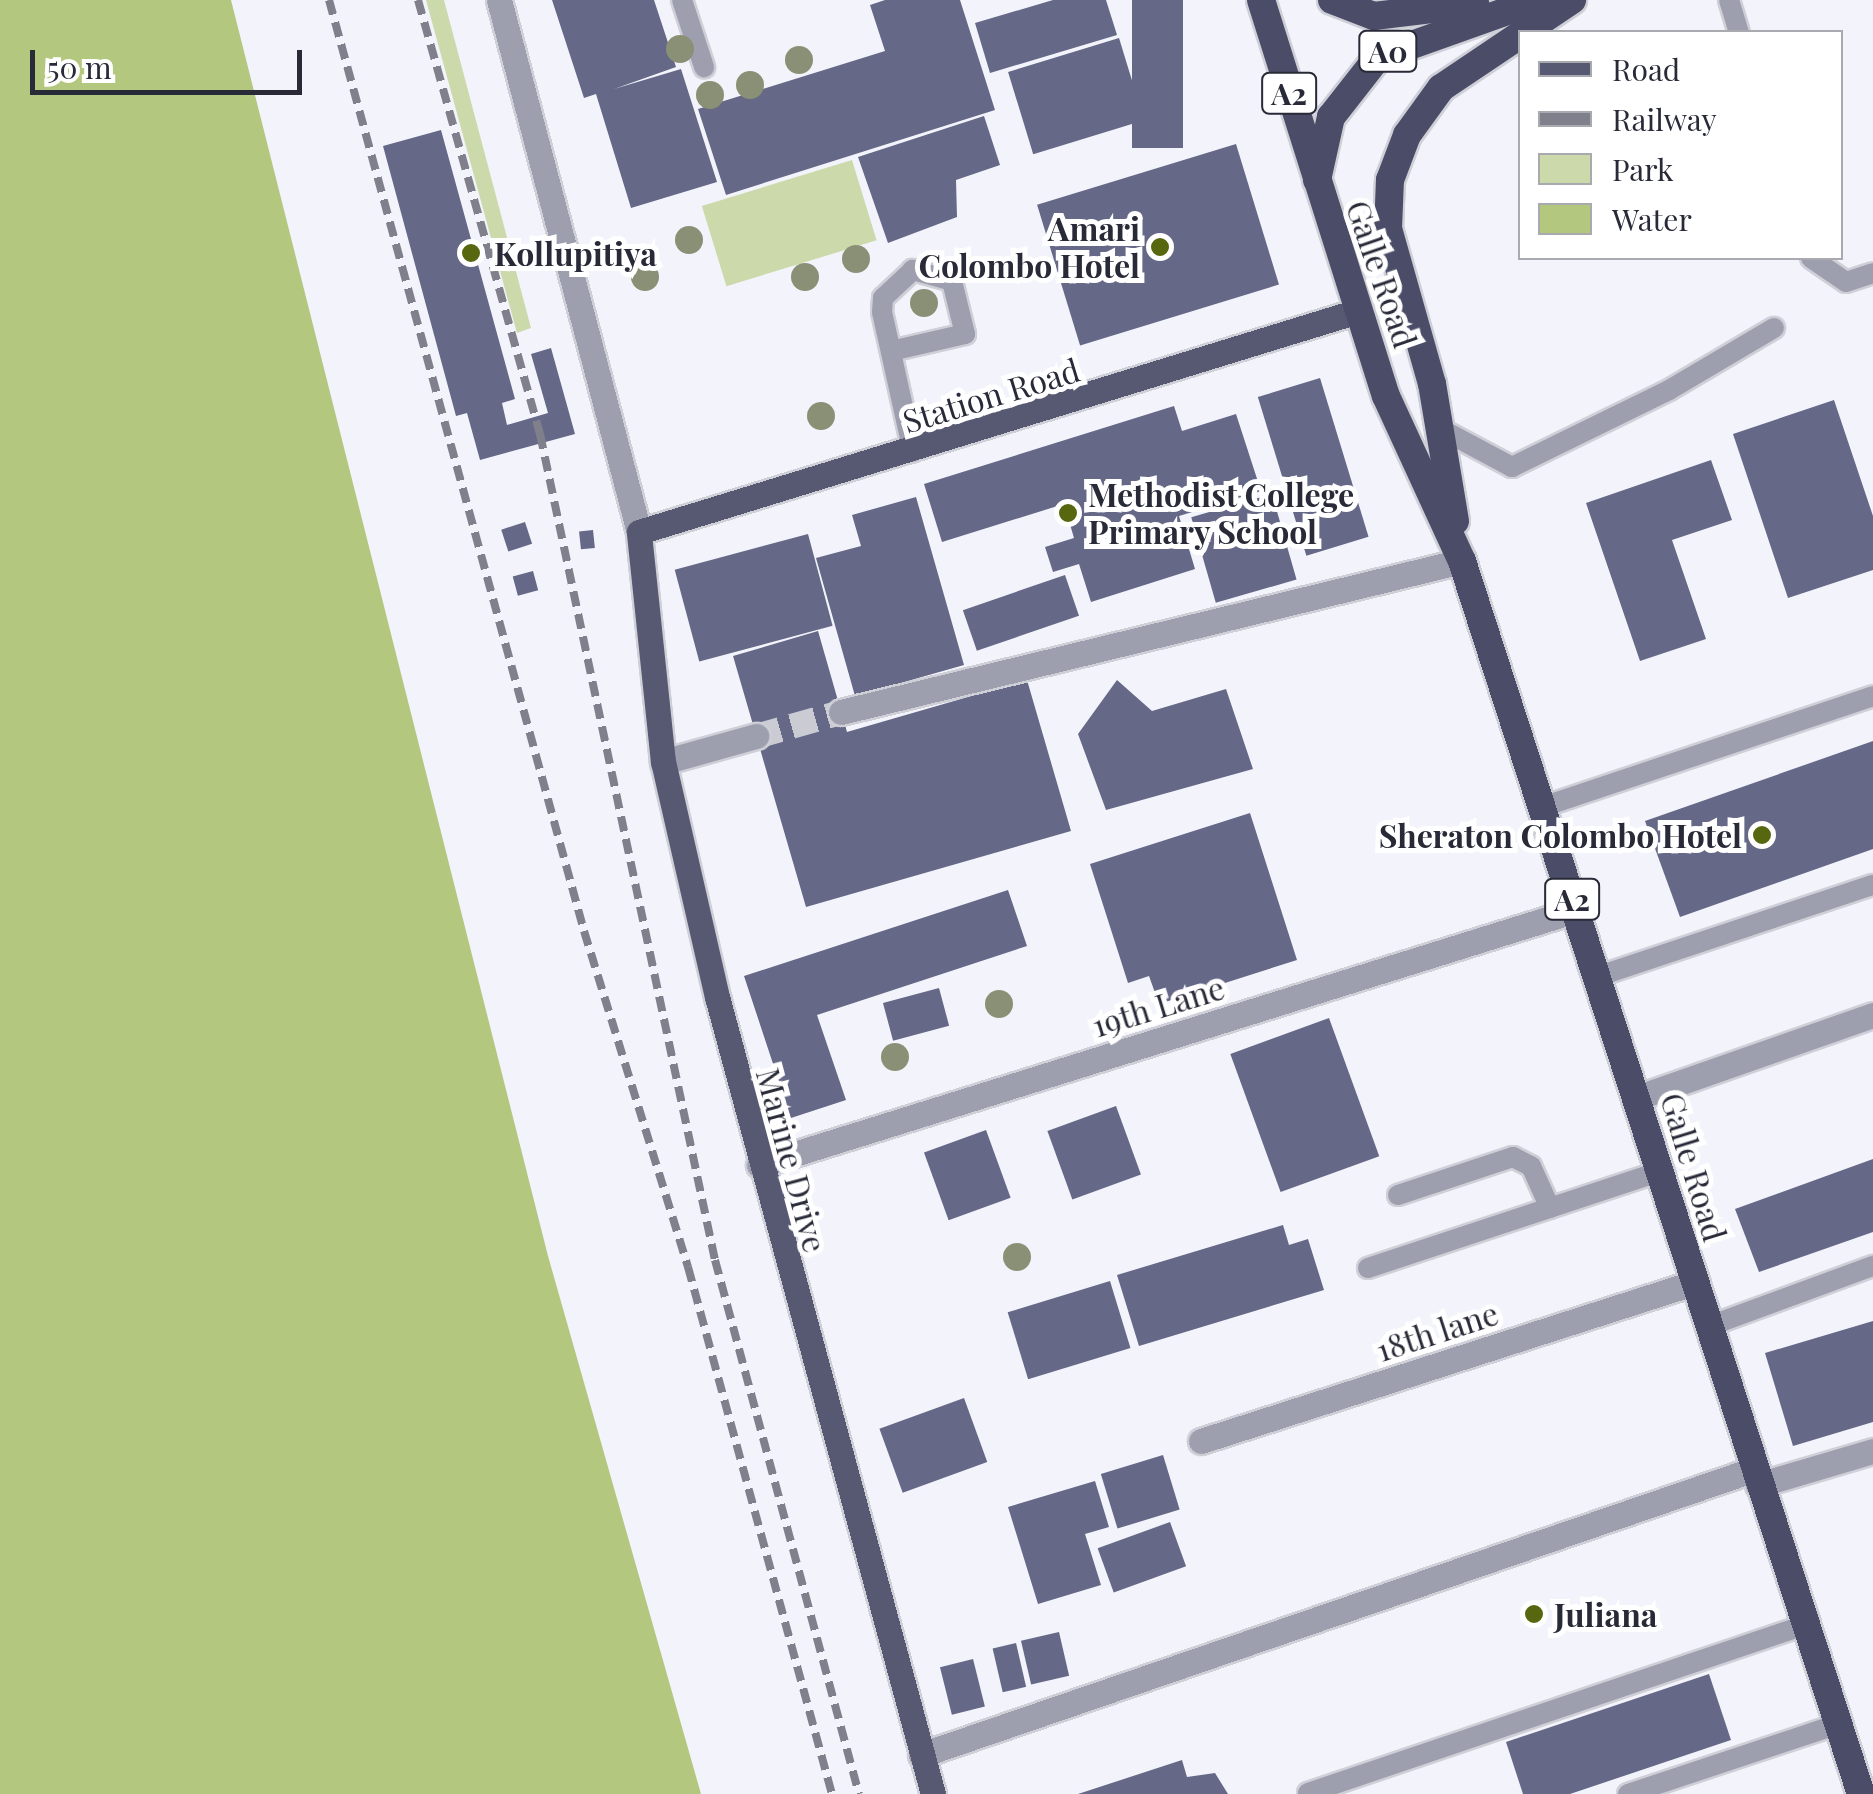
<!DOCTYPE html>
<style>
body{margin:0}
#map{position:relative;width:1873px;height:1794px;overflow:hidden;background:#f3f3fb;font-family:"Playfair Display",serif}
div>[style]{position:absolute}
[style*='--x']{left:calc(var(--x)*1px);top:calc(var(--y)*1px);width:calc(var(--w)*1px);rotate:calc(var(--a)*1deg)}
.green>*{inset:0;background:#ccd9ab;transform-origin:0 0}
.water>*{inset:0;background:#b4c77f}
.building>*{inset:0;background:#656886;transform-origin:0 0}
.minor-tunnel>*{height:25px;margin-top:-12.5px;transform-origin:0;background:repeating-linear-gradient(90deg,#cbcbd4 0 25px,transparent 0 37px)}
.roads{filter:drop-shadow(2px 0 #cfcfd8) drop-shadow(-2px 0 #cfcfd8) drop-shadow(0 2px #cfcfd8) drop-shadow(0 -2px #cfcfd8)}
.service>*{height:20px;margin:-10px;padding:0 10px;transform-origin:10px;border-radius:10px;background:#9d9fae}
.minor>*{height:25px;margin:-12.5px;padding:0 12.5px;transform-origin:12.5px;border-radius:12.5px;background:#9d9fae}
.primary>*{height:25px;margin:-12.5px;padding:0 12.5px;transform-origin:12.5px;border-radius:12.5px;background:#575972}
.trunk>*{height:28px;margin:-14px;padding:0 14px;transform-origin:14px;border-radius:14px;background:#4b4d68}
.rail>*{height:8px;margin-top:-4px;transform-origin:0;background:repeating-linear-gradient(90deg,#80808c 0 15px,transparent 0 23px)}
.trees>*{width:28px;height:28px;margin:-14px;border-radius:50%;background:#8a9075}
.dots>*{width:28px;height:28px;translate:-50% -50%;box-sizing:border-box;border:5px solid #fff;border-radius:50%}
span{translate:-50% -50%;white-space:nowrap;text-align:center;line-height:1.15;-webkit-text-stroke:10px #fff;paint-order:stroke}
.shield-label span{padding:2px 8px;background:#fff;border:2px solid;border-radius:8px;-webkit-text-stroke-width:0}
.shield-label{font-size:30px;color:#292a38;font-weight:700}
.poi-label{font-size:32px;color:#292a38;font-weight:700}
.right{translate:-100% -50%;text-align:right}
.left{translate:0 -50%;text-align:left}
.street-label{font-size:32px;color:#292a38}
.legend{position:absolute;left:1518px;top:30px;width:325px;height:230px;box-sizing:border-box;background:#fff;border:2px solid #a9aaaf;margin:0;padding:12px 18px;list-style:none;font-size:30px;color:#292a38}
.legend li{display:flex;align-items:center;gap:20px;height:50px}
.legend b{width:50px;border:2px solid #a9aaaf}
.scale{position:absolute;left:30px;top:50px;width:272px;height:45px;box-sizing:border-box;border:5px solid #292a38;border-top:0;padding-left:12px;font-size:30px;line-height:35px;white-space:nowrap;color:#292a38;-webkit-text-stroke:8px #fff;paint-order:stroke}
</style>
<div id="map">
<div class="green">
<div style="clip-path:polygon(426px 0,444px 0,531px 328px,517px 333px)"></div>
<div style="left:852px;top:160px;width:84px;height:157px;rotate:73deg"></div>
</div>
<div class="water">
<div style="clip-path:polygon(0 0,231px 0,548px 1256px,701px 1794px,0 1794px)"></div>
</div>
<div class="building">
<div style="clip-path:polygon(552px 0,654px 0,676px 67px,614px 89px,681px 69px,717px 182px,631px 208px,596px 94px,584px 98px)"></div>
<div style="clip-path:polygon(885px 0,960px 0,995px 110px,726px 195px,698px 109px,885px 51px,870px 5px)"></div>
<div style="clip-path:polygon(1053px 0,1106px 0,1117px 35px,990px 73px,975px 23px)"></div>
<div style="left:1132px;top:0;width:51px;height:148px"></div>
<div style="left:1119px;top:38px;width:86px;height:116px;rotate:73deg"></div>
<div style="clip-path:polygon(984px 116px,1000px 165px,956px 180px,957px 217px,888px 243px,858px 157px)"></div>
<div style="clip-path:polygon(441px 130px,515px 399px,502px 403px,507px 425px,548px 413px,531px 354px,551px 348px,575px 434px,480px 460px,467px 413px,456px 416px,383px 146px)"></div>
<div style="left:1236px;top:144px;width:147px;height:208px;rotate:73deg"></div>
<div style="left:1320px;top:378px;width:166px;height:65px;rotate:73deg"></div>
<div style="clip-path:polygon(1834px 400px,1873px 516px,1873px 570px,1788px 598px,1733px 434px)"></div>
<div style="clip-path:polygon(1174px 406px,1182px 431px,1236px 414px,1261px 491px,1179px 516px,1195px 569px,1091px 602px,1079px 564px,1053px 572px,1045px 547px,1074px 538px,1064px 504px,942px 542px,924px 484px)"></div>
<div style="clip-path:polygon(1711px 460px,1732px 520px,1672px 540px,1706px 639px,1640px 661px,1586px 503px)"></div>
<div style="left:1272px;top:494px;width:89px;height:84px;rotate:74deg"></div>
<div style="clip-path:polygon(916px 497px,964px 665px,855px 696px,816px 558px,861px 546px,852px 515px)"></div>
<div style="left:525px;top:522px;width:23px;height:25px;rotate:72deg"></div>
<div style="left:593px;top:530px;width:18px;height:14px;rotate:84deg"></div>
<div style="left:808px;top:534px;width:95px;height:138px;rotate:75deg"></div>
<div style="left:533px;top:571px;width:20px;height:21px;rotate:75deg"></div>
<div style="left:1065px;top:575px;width:43px;height:108px;rotate:71deg"></div>
<div style="clip-path:polygon(818px 631px,847px 732px,1027px 680px,1071px 831px,806px 907px,733px 656px)"></div>
<div style="clip-path:polygon(1117px 680px,1152px 711px,1226px 689px,1253px 769px,1106px 810px,1078px 734px)"></div>
<div style="clip-path:polygon(1873px 741px,1873px 849px,1680px 917px,1645px 821px)"></div>
<div style="clip-path:polygon(1250px 813px,1297px 960px,1159px 1004px,1149px 976px,1128px 983px,1090px 864px)"></div>
<div style="clip-path:polygon(1008px 890px,1027px 946px,817px 1015px,846px 1100px,791px 1118px,744px 976px)"></div>
<div style="left:939px;top:988px;width:39px;height:58px;rotate:75deg"></div>
<div style="left:1329px;top:1018px;width:147px;height:105px;rotate:70deg"></div>
<div style="left:1116px;top:1106px;width:73px;height:73px;rotate:70deg"></div>
<div style="left:986px;top:1130px;width:72px;height:66px;rotate:70deg"></div>
<div style="clip-path:polygon(1873px 1159px,1873px 1232px,1759px 1272px,1735px 1209px)"></div>
<div style="clip-path:polygon(1283px 1225px,1289px 1245px,1308px 1239px,1324px 1290px,1139px 1346px,1117px 1275px)"></div>
<div style="left:1110px;top:1281px;width:70px;height:107px;rotate:73deg"></div>
<div style="clip-path:polygon(1873px 1321px,1873px 1422px,1793px 1446px,1765px 1353px)"></div>
<div style="left:964px;top:1398px;width:68px;height:90px;rotate:70deg"></div>
<div style="left:1163px;top:1455px;width:57px;height:65px;rotate:73deg"></div>
<div style="clip-path:polygon(1095px 1481px,1109px 1527px,1085px 1534px,1101px 1585px,1038px 1604px,1008px 1507px)"></div>
<div style="left:1170px;top:1522px;width:47px;height:77px;rotate:70deg"></div>
<div style="left:1059px;top:1632px;width:45px;height:39px;rotate:77deg"></div>
<div style="left:1016px;top:1643px;width:45px;height:24px;rotate:77deg"></div>
<div style="left:973px;top:1659px;width:49px;height:34px;rotate:76deg"></div>
<div style="clip-path:polygon(1709px 1674px,1731px 1740px,1570px 1794px,1523px 1794px,1506px 1742px)"></div>
<div style="clip-path:polygon(1182px 1760px,1187px 1777px,1215px 1773px,1228px 1794px,1078px 1794px)"></div>
</div>
<div class="minor-tunnel">
<div style="--x:756;--y:736;--w:88;--a:-15.8"></div>
</div>
<div class="roads">
<div class="service">
<div style="--x:682;--y:0;--w:71;--a:71.8"></div>
<div style="--x:1729;--y:0;--w:34;--a:73"></div>
<div style="--x:1811;--y:258;--w:42;--a:34.4"></div>
<div style="--x:1846;--y:282;--w:28;--a:-18"></div>
<div style="--x:891;--y:351;--w:76;--a:-12.9"></div>
<div style="--x:965;--y:334;--w:55;--a:-103.8"></div>
<div style="--x:952;--y:281;--w:41;--a:-164.2"></div>
<div style="--x:913;--y:270;--w:41;--a:137"></div>
<div style="--x:883;--y:298;--w:14;--a:94"></div>
<div style="--x:882;--y:312;--w:143;--a:77.5"></div>
<div style="--x:1439;--y:428;--w:83;--a:28.1"></div>
<div style="--x:1512;--y:467;--w:175;--a:-26.1"></div>
<div style="--x:1669;--y:390;--w:122;--a:-30.6"></div>
<div style="--x:1542;--y:807;--w:349;--a:-18.5"></div>
<div style="--x:1596;--y:977;--w:292;--a:-18.4"></div>
<div style="--x:1398;--y:1195;--w:121;--a:-18.3"></div>
<div style="--x:1513;--y:1157;--w:20;--a:27"></div>
<div style="--x:1531;--y:1166;--w:46;--a:65.7"></div>
<div style="--x:1368;--y:1268;--w:305;--a:-18.3"></div>
<div style="--x:1707;--y:1327;--w:177;--a:-20.2"></div>
<div style="--x:1308;--y:1793;--w:525;--a:-18.68"></div>
<div style="--x:1628;--y:1794;--w:221;--a:-18.4"></div>
</div>
<div class="minor">
<div style="--x:499;--y:0;--w:550;--a:75.26"></div>
<div style="--x:841;--y:712;--w:639;--a:-13.67"></div>
<div style="--x:663;--y:762;--w:97;--a:-15.6"></div>
<div style="--x:1636;--y:1098;--w:251;--a:-19.3"></div>
<div style="--x:759;--y:1165;--w:856;--a:-17.33"></div>
<div style="--x:1201;--y:1441;--w:517;--a:-17.8"></div>
<div style="--x:1758;--y:1485;--w:120;--a:-16.5"></div>
<div style="--x:921;--y:1755;--w:879;--a:-18.93"></div>
</div>
<div class="primary">
<div style="--x:933;--y:1794;--w:826;--a:-105.16"></div>
<div style="--x:717;--y:997;--w:241;--a:-102.9"></div>
<div style="--x:663;--y:762;--w:231;--a:-96"></div>
<div style="--x:639;--y:532;--w:752;--a:-17.09"></div>
</div>
<div class="trunk">
<div style="--x:1261;--y:0;--w:415;--a:72.5"></div>
<div style="--x:1386;--y:396;--w:182;--a:65.3"></div>
<div style="--x:1462;--y:561;--w:1296;--a:72.07"></div>
<div style="--x:1332;--y:0;--w:45;--a:20.9"></div>
<div style="--x:1374;--y:16;--w:102;--a:-6.8"></div>
<div style="--x:1317;--y:180;--w:65;--a:-77.5"></div>
<div style="--x:1331;--y:117;--w:76;--a:-51.9"></div>
<div style="--x:1378;--y:57;--w:170;--a:-19.6"></div>
<div style="--x:1455;--y:521;--w:139;--a:-99.5"></div>
<div style="--x:1432;--y:384;--w:161;--a:-105.8"></div>
<div style="--x:1388;--y:229;--w:49;--a:-87.7"></div>
<div style="--x:1390;--y:180;--w:48;--a:-69.3"></div>
<div style="--x:1407;--y:135;--w:58;--a:-54.1"></div>
<div style="--x:1441;--y:88;--w:158;--a:-33.9"></div>
</div>
</div>
<div class="rail">
<div style="--x:329;--y:0;--w:965;--a:74.68"></div>
<div style="--x:584;--y:931;--w:352;--a:72.8"></div>
<div style="--x:688;--y:1267;--w:546;--a:74.72"></div>
<div style="--x:418;--y:0;--w:451;--a:74.3"></div>
<div style="--x:540;--y:434;--w:844;--a:78.04"></div>
<div style="--x:715;--y:1260;--w:553;--a:74.91"></div>
</div>
<div class="trees">
<div style="left:680px;top:49px"></div>
<div style="left:799px;top:60px"></div>
<div style="left:750px;top:85px"></div>
<div style="left:710px;top:95px"></div>
<div style="left:689px;top:240px"></div>
<div style="left:856px;top:259px"></div>
<div style="left:645px;top:277px"></div>
<div style="left:805px;top:277px"></div>
<div style="left:924px;top:303px"></div>
<div style="left:821px;top:416px"></div>
<div style="left:999px;top:1004px"></div>
<div style="left:895px;top:1057px"></div>
<div style="left:1017px;top:1257px"></div>
</div>
<div class="dots">
<div style="left:1160px;top:247px;background:#566710"></div>
<div style="left:471px;top:253px;background:#566710"></div>
<div style="left:1068px;top:513px;background:#566710"></div>
<div style="left:1762px;top:835px;background:#566710"></div>
<div style="left:1534px;top:1614px;background:#566710"></div>
</div>
<div class="shield-label">
<span style="left:1388px;top:51px">A0</span>
<span style="left:1289px;top:93px">A2</span>
<span style="left:1572px;top:899px">A2</span>
</div>
<div class="poi-label">
<span class="right" style="left:1140px;top:247px">Amari<br>Colombo Hotel</span>
<span class="left" style="left:494px;top:253px">Kollupitiya</span>
<span class="left" style="left:1088px;top:513px">Methodist College<br>Primary School</span>
<span class="right" style="left:1742px;top:835px">Sheraton Colombo Hotel</span>
<span class="left" style="left:1554px;top:1614px">Juliana</span>
</div>
<div class="street-label">
<span style="left:1382px;top:274px;rotate:71deg">Galle Road</span>
<span style="left:991px;top:395px;rotate:-17deg">Station Road</span>
<span style="left:1158px;top:1006px;rotate:-17deg">19th Lane</span>
<span style="left:792px;top:1160px;rotate:75deg">Marine Drive</span>
<span style="left:1694px;top:1167px;rotate:73deg">Galle Road</span>
<span style="left:1437px;top:1331px;rotate:-18deg">18th lane</span>
</div>
<ul class="legend">
<li><b style="height:12px;background:#575972"></b>Road</li>
<li><b style="height:12px;background:#80808c"></b>Railway</li>
<li><b style="height:28px;background:#ccd9ab"></b>Park</li>
<li><b style="height:28px;background:#b4c77f"></b>Water</li>
</ul>
<div class="scale">50 m</div>
</div>
